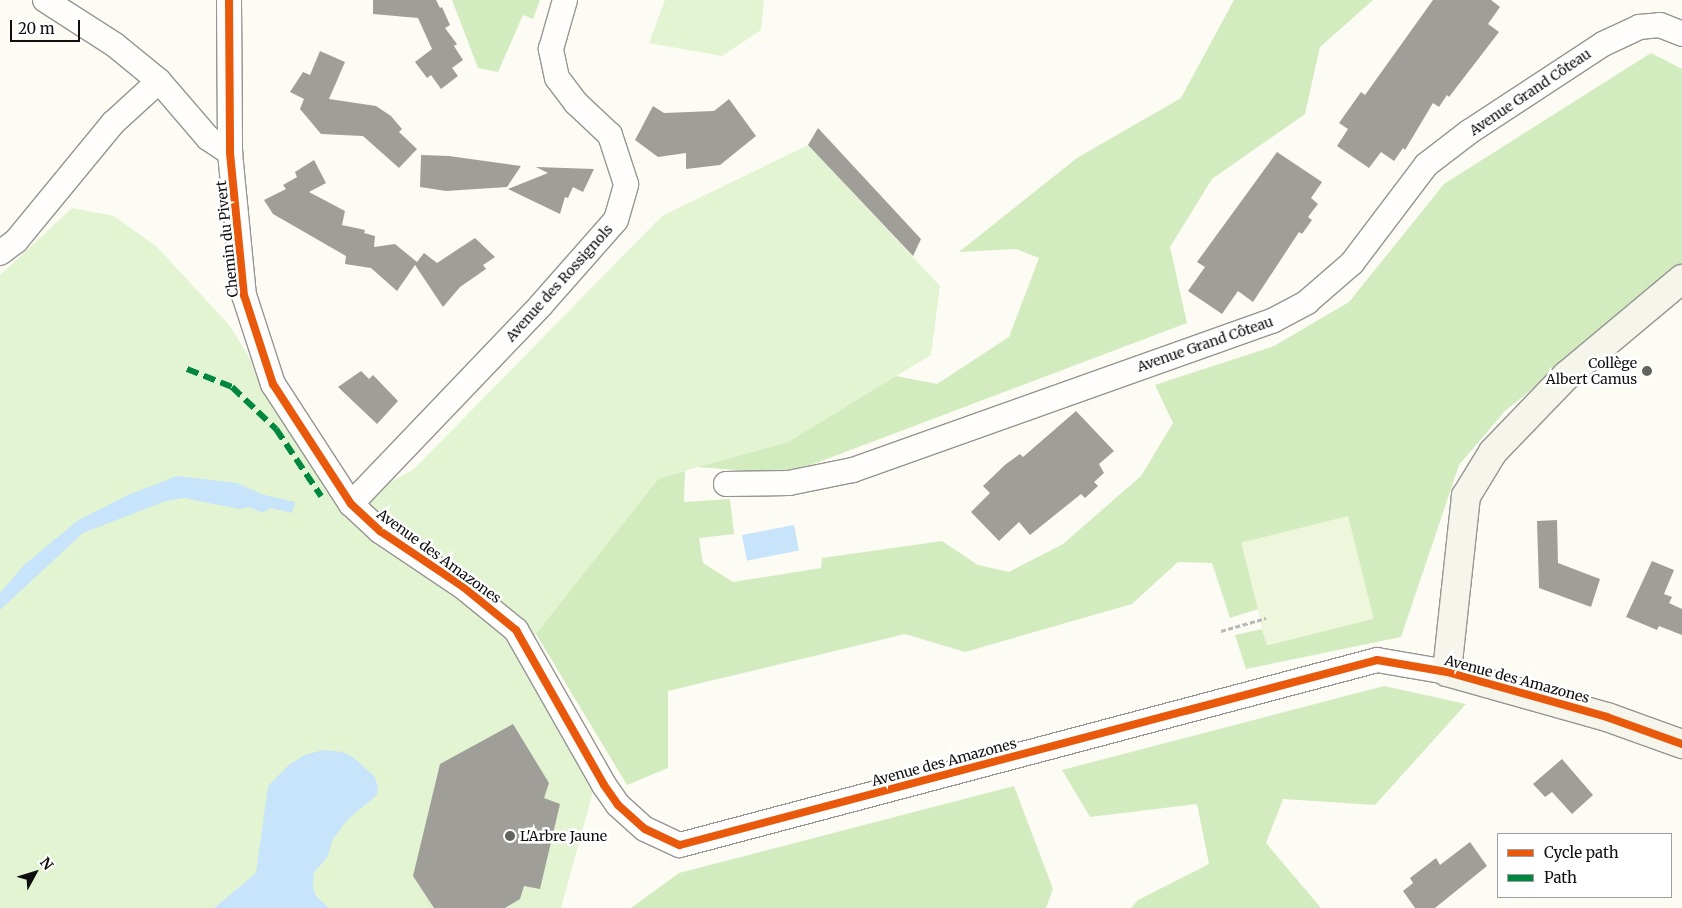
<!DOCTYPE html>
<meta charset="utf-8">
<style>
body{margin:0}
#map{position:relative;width:1682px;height:908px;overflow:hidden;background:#fcfbf4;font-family:Merriweather,serif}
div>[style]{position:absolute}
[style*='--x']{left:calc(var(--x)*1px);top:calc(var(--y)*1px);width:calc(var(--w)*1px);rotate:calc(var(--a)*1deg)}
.green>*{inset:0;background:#e3f4d2}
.forest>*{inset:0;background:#d3ecbf}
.pitch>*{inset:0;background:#eef7dc;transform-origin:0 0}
.water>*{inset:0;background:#c7e4fa;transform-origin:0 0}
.building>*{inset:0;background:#a09e99}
.path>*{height:3px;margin-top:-1.5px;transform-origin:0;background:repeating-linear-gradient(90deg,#b9b9b8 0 5px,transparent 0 7.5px)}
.roads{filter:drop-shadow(1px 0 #969592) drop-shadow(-1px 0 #969592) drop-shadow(0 1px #969592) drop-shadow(0 -1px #969592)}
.street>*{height:24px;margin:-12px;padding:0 12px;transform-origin:12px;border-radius:12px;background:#fffefd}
.secondary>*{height:28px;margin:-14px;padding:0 14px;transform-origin:14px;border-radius:14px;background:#f5f5eb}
.quiet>*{height:6px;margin-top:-3px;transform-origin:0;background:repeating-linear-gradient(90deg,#00873e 0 12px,transparent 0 18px)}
.cycleway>*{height:8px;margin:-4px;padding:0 4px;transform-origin:4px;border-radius:4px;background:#e8590c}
.dots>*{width:14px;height:14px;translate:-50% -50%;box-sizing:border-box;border:2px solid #fff;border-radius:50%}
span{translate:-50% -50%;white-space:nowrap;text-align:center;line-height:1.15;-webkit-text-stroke:5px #fff;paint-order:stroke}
.street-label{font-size:14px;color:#0f0f0f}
.poi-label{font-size:14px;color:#0f0f0f}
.right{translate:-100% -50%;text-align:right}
.left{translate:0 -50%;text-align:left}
.legend{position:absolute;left:1497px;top:833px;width:175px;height:65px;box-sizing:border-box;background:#fff;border:1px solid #9f9f9f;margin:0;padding:6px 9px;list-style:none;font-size:15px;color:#0f0f0f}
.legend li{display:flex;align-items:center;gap:10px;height:25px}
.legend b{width:25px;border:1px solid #9f9f9f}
.north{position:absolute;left:10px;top:848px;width:50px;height:50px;-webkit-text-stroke:4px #fff;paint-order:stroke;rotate:51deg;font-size:14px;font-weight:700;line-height:20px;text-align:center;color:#0f0f0f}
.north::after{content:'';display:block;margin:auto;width:18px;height:22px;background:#0f0f0f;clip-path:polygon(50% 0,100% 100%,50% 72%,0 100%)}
.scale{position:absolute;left:10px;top:20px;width:70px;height:22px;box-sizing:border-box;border:2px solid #0f0f0f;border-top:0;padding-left:6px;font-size:15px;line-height:18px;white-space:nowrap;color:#0f0f0f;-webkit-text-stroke:4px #fff;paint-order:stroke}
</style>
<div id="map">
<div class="green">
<div style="clip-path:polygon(665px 0,764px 0,761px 30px,722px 56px,649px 43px)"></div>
<div style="clip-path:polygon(808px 145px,940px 286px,931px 355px,788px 442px,659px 478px,520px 655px,597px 777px,561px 908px,0 908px,0 275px,72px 208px,114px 216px,157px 247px,230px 326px,342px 510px,414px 469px,662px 216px)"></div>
</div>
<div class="forest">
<div style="clip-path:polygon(452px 0,540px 0,533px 19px,523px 15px,498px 72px,478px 68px)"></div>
<div style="clip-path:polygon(1234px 0,1373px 0,1320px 47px,1305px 114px,1212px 179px,1170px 247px,1187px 323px,787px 474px,698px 467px,788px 442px,896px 376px,937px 384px,1009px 337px,1039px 258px,1016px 249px,959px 252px,1077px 158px,1181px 98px)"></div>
<div style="clip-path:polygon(1651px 53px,1682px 69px,1682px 267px,1505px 411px,1459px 465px,1401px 637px,1246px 669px,1235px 635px,1262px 629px,1267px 645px,1241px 543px,1258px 609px,1230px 618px,1212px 563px,1178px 562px,1132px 604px,965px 652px,905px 634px,668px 691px,668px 768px,627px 785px,536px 634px,659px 478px,685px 471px,684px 502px,730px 499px,734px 534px,699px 538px,703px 563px,733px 582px,821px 568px,822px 558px,942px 541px,978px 565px,1009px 572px,1063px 544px,1141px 476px,1173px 423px,1155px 385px,1274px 346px,1349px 302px,1444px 184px)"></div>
<div style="clip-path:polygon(1384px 686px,1466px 704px,1375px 805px,1283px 799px,1266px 843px,1321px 908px,1131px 908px,1138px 900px,1209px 864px,1197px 804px,1090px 817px,1062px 770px)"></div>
<div style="clip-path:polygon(1014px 786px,1053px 889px,1046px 908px,631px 908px,679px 873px)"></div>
</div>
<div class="pitch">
<div style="left:1348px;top:516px;width:106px;height:110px;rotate:76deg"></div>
</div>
<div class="water">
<div style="clip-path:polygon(177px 476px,237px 483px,264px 495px,295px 502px,292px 513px,271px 508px,262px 513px,249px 507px,239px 509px,184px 498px,166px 501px,83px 533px,0 610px,0 593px,24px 565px,77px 521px,128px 495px)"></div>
<div style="left:794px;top:525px;width:26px;height:53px;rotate:79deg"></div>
<div style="clip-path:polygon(323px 750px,343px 752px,354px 758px,375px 777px,378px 788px,377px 795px,348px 819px,333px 839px,327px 858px,314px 872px,313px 886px,316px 896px,329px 908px,214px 908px,256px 873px,268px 786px,290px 764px,305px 755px)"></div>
</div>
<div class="building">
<div style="clip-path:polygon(373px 0,436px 0,440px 8px,442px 7px,450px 25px,445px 28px,457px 44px,454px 46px,463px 60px,452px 68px,458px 76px,441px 89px,431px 75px,427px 78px,415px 62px,432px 49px,418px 18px,373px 14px)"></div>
<div style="clip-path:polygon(1433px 0,1491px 0,1500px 7px,1488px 24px,1499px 32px,1449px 97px,1447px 95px,1439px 107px,1433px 103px,1405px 150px,1403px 148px,1394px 161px,1381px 152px,1369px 168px,1337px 146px,1348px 129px,1339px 123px,1361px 92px,1365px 95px)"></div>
<div style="clip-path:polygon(320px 51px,345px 62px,329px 99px,376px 106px,391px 116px,402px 129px,399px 132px,417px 149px,399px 168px,363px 136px,321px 134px,300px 109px,304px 99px,290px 92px,303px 72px,310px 75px)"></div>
<div style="clip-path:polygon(729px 99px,756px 136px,720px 165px,686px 169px,686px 153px,658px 157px,635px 140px,653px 106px,664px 113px,714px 111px)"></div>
<div style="clip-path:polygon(818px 128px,921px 239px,913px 256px,808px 145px)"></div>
<div style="clip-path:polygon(1277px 152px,1322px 182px,1311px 198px,1318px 204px,1308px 217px,1312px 220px,1302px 234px,1299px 232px,1253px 302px,1238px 291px,1222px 314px,1188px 291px,1205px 267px,1197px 262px)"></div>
<div style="clip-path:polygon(421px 155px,449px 156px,521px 166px,507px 187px,446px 191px,420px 187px)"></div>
<div style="clip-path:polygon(314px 160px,326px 183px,309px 192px,345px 211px,342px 225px,365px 230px,364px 233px,375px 236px,374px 247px,395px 244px,417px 262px,424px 253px,437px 263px,475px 238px,495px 257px,483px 265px,486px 269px,460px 287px,443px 307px,415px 265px,397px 291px,371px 268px,345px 264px,346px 256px,273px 214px,264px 200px,286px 189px,283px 185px,297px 177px,295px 172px)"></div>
<div style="clip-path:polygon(536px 167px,594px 169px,583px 192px,573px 187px,568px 198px,565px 197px,560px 214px,508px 189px,548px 173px)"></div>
<div style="clip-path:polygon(361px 371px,369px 379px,373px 375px,398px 401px,377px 424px,338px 387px)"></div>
<div style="clip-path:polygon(1076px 411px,1114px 451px,1099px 464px,1104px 473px,1094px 482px,1098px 486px,1085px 498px,1081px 494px,1030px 535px,1019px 522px,999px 541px,971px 512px,990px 493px,983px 486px,1006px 464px,1020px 454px,1023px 457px)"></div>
<div style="clip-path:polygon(1557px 520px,1558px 563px,1600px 579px,1591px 607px,1539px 588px,1537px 521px)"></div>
<div style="clip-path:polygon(1652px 561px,1674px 570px,1664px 594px,1672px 597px,1669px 603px,1682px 609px,1682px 635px,1659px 626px,1657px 630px,1626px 617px)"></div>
<div style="clip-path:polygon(513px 724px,549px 783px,544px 798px,560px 804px,540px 889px,524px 886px,520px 899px,505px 908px,434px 908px,413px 876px,440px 764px)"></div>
<div style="clip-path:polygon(1562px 759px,1593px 795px,1572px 814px,1552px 792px,1545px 797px,1533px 784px)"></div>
<div style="clip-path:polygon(1470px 842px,1487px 866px,1435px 908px,1415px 908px,1403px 891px,1413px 883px,1410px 878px,1436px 858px,1440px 865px)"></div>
</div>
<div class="path">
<div style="--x:1221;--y:631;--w:47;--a:-16.1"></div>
</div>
<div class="roads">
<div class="street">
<div style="--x:45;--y:0;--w:83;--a:32.7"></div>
<div style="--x:115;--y:45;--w:57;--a:39.3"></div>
<div style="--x:159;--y:81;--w:75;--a:49.3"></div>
<div style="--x:208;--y:138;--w:27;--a:34"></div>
<div style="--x:229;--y:0;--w:153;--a:89.6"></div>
<div style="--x:230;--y:153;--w:143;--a:84.4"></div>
<div style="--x:244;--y:295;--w:94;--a:72"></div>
<div style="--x:273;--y:384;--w:143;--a:57"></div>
<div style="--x:351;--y:504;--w:40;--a:43"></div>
<div style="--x:380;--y:531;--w:99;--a:33.9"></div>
<div style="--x:462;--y:586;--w:70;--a:39.2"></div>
<div style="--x:516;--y:630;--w:178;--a:60.4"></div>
<div style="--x:604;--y:785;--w:24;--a:55"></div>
<div style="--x:618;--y:805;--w:36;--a:42"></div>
<div style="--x:645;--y:829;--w:38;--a:25"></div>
<div style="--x:680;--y:845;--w:721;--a:-14.86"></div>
<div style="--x:1377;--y:660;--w:71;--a:9.7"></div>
<div style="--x:0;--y:253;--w:20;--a:-37"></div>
<div style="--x:16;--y:241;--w:153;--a:-50.6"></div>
<div style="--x:113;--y:123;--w:62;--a:-42.4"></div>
<div style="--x:726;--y:484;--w:63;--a:-0.9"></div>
<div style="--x:789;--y:483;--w:65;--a:-11.5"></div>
<div style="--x:853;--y:470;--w:445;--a:-19.6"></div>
<div style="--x:1272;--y:321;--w:40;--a:-28"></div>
<div style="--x:1307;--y:302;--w:60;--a:-40.9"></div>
<div style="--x:1352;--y:263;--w:123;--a:-52.9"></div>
<div style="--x:1426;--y:165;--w:54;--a:-37.5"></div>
<div style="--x:1469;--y:132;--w:160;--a:-33.3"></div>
<div style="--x:1603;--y:44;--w:40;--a:-25"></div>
<div style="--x:1639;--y:27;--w:21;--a:-5"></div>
<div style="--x:1660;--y:25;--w:24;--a:22"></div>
<div style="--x:351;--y:504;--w:275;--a:-46.3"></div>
<div style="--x:541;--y:305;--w:113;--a:-48.6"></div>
<div style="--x:616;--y:220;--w:37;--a:-74"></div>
<div style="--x:626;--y:184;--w:52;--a:-108.1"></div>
<div style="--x:610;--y:135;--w:47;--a:-136.7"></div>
<div style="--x:576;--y:103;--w:31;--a:-127"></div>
<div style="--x:557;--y:78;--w:30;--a:-102"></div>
<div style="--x:551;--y:49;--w:51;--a:-74.1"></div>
</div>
<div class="secondary">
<div style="--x:1682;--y:279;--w:150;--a:140.1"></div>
<div style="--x:1567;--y:375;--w:107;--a:133.9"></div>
<div style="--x:1493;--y:452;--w:52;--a:121.5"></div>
<div style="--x:1466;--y:496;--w:177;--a:96.2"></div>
<div style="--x:1447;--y:672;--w:166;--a:15.7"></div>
<div style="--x:1607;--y:717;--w:80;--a:19.8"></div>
</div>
</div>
<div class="quiet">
<div style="--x:187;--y:369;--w:48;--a:21.8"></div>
<div style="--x:232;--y:387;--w:61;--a:43.7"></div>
<div style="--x:276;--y:429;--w:81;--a:56.1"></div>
</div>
<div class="cycleway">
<div style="--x:229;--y:0;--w:153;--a:89.6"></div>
<div style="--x:230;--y:153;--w:143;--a:84.4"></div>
<div style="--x:244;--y:295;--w:94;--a:72"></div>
<div style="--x:273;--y:384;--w:143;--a:57"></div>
<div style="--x:351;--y:504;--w:40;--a:43"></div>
<div style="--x:380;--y:531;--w:99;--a:33.9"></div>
<div style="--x:462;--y:586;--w:70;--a:39.2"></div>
<div style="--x:516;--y:630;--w:178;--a:60.4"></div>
<div style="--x:604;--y:785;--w:24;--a:55"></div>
<div style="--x:618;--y:805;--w:36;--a:42"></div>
<div style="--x:645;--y:829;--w:38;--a:25"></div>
<div style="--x:680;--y:845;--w:721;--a:-14.86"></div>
<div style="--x:1377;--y:660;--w:71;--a:9.7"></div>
<div style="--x:1447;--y:672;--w:166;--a:15.7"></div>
<div style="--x:1607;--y:717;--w:80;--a:19.8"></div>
</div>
<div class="dots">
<div style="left:1647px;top:371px;background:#62625f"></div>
<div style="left:510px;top:836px;background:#62625f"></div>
</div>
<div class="street-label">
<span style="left:1530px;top:92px;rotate:-34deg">Avenue Grand Côteau</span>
<span style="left:227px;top:239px;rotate:-96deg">Chemin du Pivert</span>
<span style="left:559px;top:283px;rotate:-48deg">Avenue des Rossignols</span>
<span style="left:1205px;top:344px;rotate:-19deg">Avenue Grand Côteau</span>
<span style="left:439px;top:556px;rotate:36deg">Avenue des Amazones</span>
<span style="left:1517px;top:679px;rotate:15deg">Avenue des Amazones</span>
<span style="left:944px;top:762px;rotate:-15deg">Avenue des Amazones</span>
</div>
<div class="poi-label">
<span class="right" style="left:1637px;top:371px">Collège<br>Albert Camus</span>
<span class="left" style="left:520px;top:836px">L'Arbre Jaune</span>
</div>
<ul class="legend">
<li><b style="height:6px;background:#e8590c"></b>Cycle path</li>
<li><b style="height:6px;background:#00873e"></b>Path</li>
</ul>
<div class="north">N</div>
<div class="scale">20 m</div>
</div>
